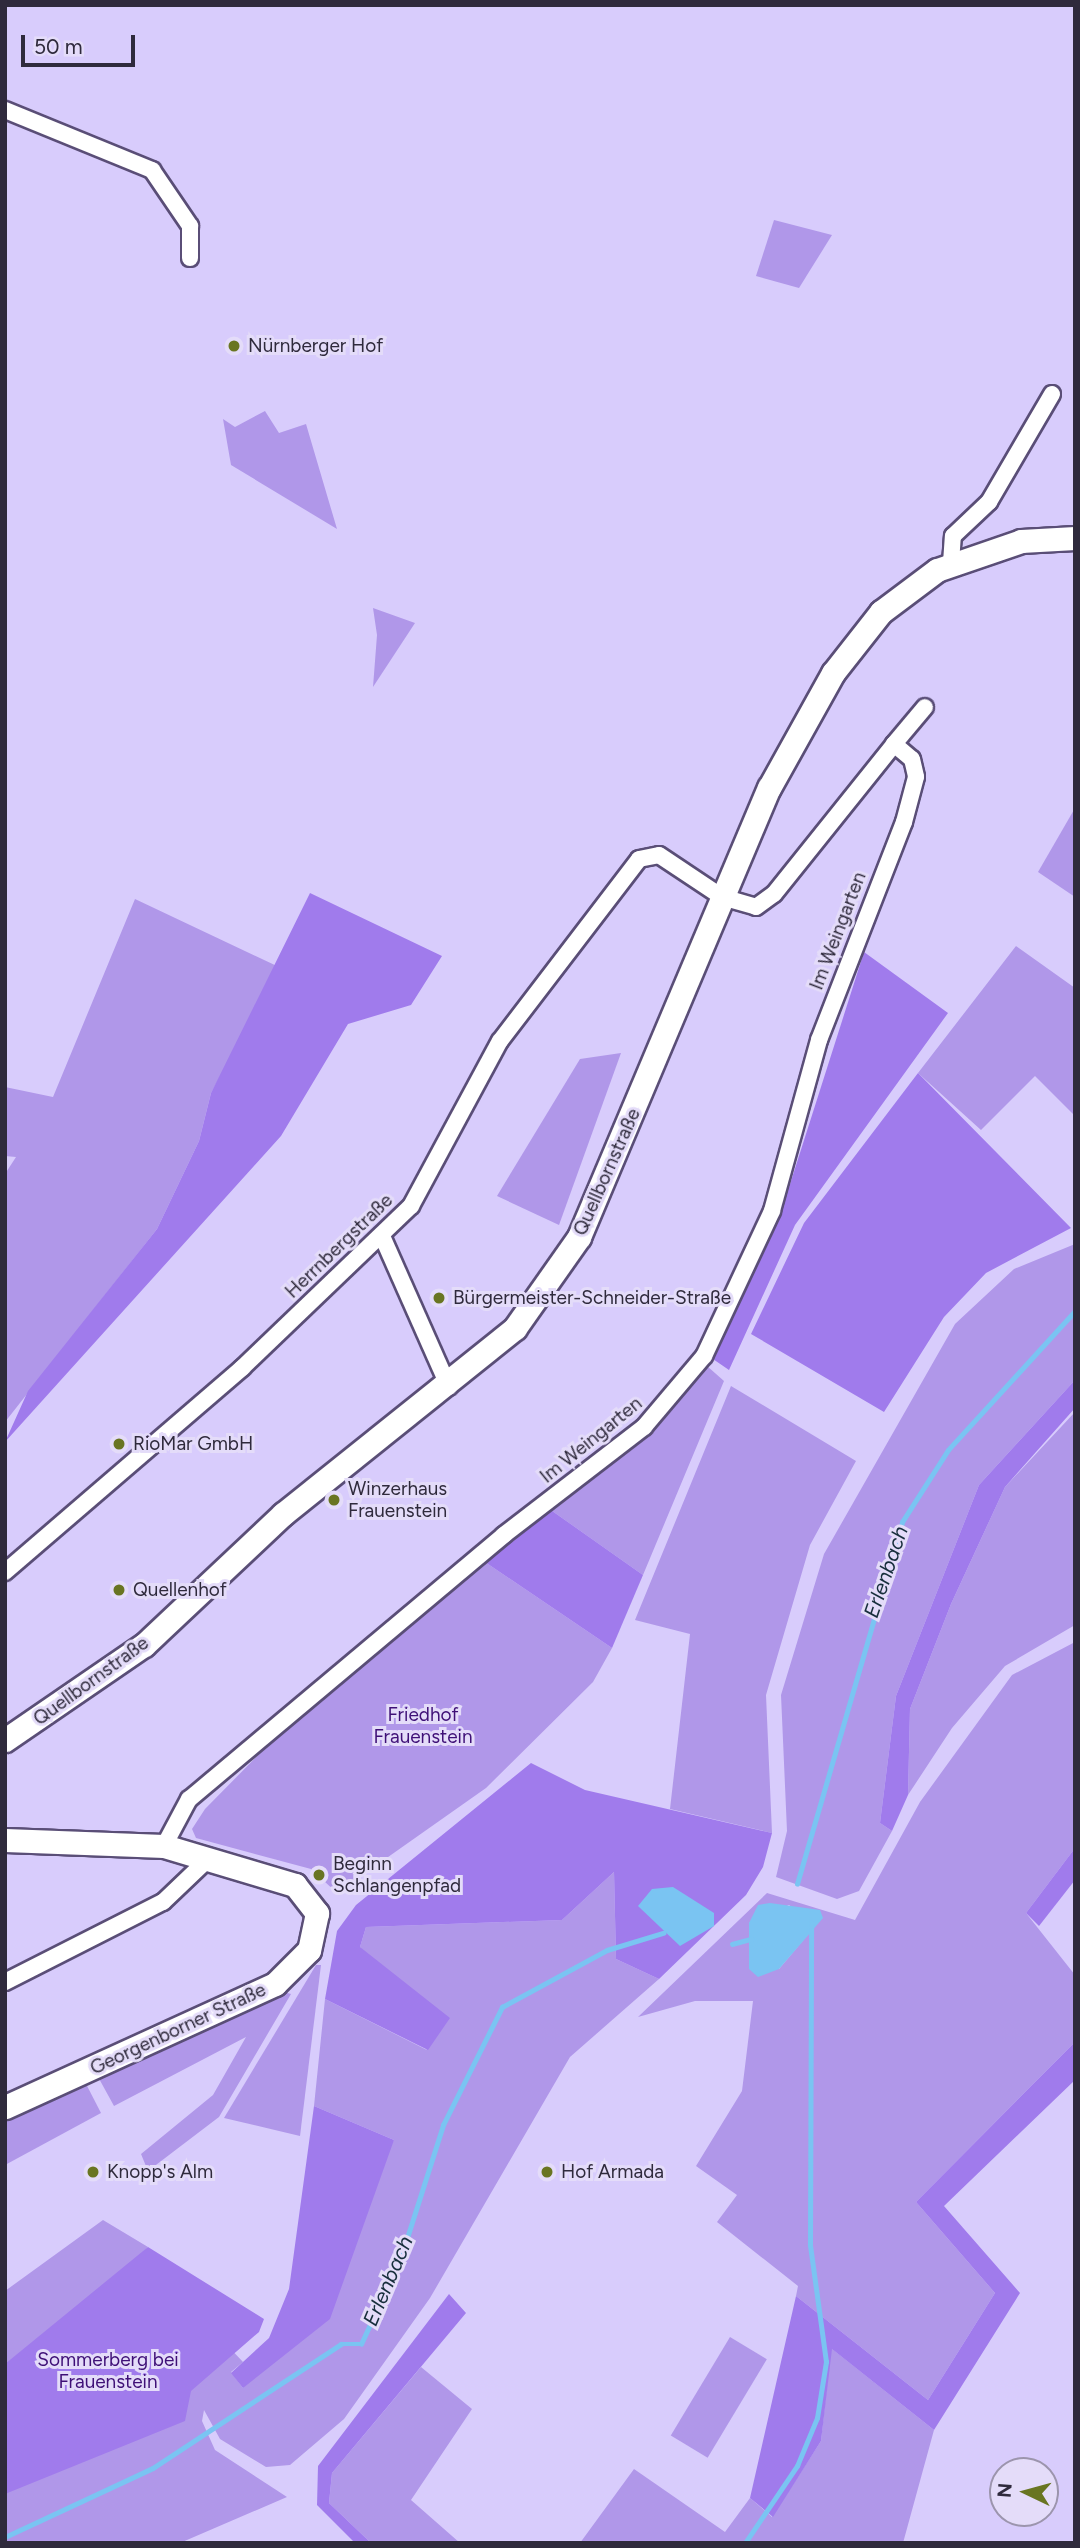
<!DOCTYPE html>
<meta charset="utf-8">
<style>
body{margin:0}
#map{position:relative;width:1080px;height:2548px;overflow:hidden;background:#d8ccfc;font-family:Figtree,sans-serif}
div>[style]{position:absolute}
[style*='--x']{left:calc(var(--x)*1px);top:calc(var(--y)*1px);width:calc(var(--w)*1px);rotate:calc(var(--a)*1deg)}
.green>*{inset:0;background:#b097e9;transform-origin:0 0}
.forest>*{inset:0;background:#a07bec}
.water>*{inset:0;background:#7ac4f2}
.stream>*{height:4.5px;margin:-2.25px;padding:0 2.25px;transform-origin:2.25px;border-radius:2.25px;background:#7ac4f2}
.roads{filter:drop-shadow(2px 0 #5a4e77) drop-shadow(-2px 0 #5a4e77) drop-shadow(0 2px #5a4e77) drop-shadow(0 -2px #5a4e77)}
.street>*{height:16px;margin:-8px;padding:0 8px;transform-origin:8px;border-radius:8px;background:#fff}
.secondary>*{height:23px;margin:-11.5px;padding:0 11.5px;transform-origin:11.5px;border-radius:11.5px;background:#fff}
.dots>*{width:19px;height:19px;translate:-50% -50%;box-sizing:border-box;border:4px solid #e4dcf9;border-radius:50%}
span{translate:-50% -50%;white-space:nowrap;text-align:center;line-height:1.15;-webkit-text-stroke:6px #e4dcf9;paint-order:stroke}
.poi-label{font-size:19px;color:#2f2a3c}
.left{translate:0 -50%;text-align:left}
.street-label{font-size:19px;color:#2f2a3c}
.park-label{font-size:19px;color:#3f1077}
.water-label{font-size:21px;color:#172e3c;font-style:italic}
.frame{position:absolute;inset:0;border:7px solid #2f2a3c;pointer-events:none}
.north{position:absolute;left:989px;top:2457px;width:70px;height:70px;box-sizing:border-box;background:#e4dcf9;border:2px solid #9c95ad;border-radius:50%;rotate:275deg;font-size:19px;font-weight:700;line-height:28px;text-align:center;color:#2f2a3c}
.north::after{content:'';display:block;margin:auto;width:24px;height:32px;background:#697521;clip-path:polygon(50% 0,100% 100%,50% 72%,0 100%)}
.scale{position:absolute;left:21px;top:35px;width:114px;height:32px;box-sizing:border-box;border:4px solid #2f2a3c;border-top:0;padding-left:9px;font-size:21px;line-height:24px;white-space:nowrap;color:#2f2a3c;-webkit-text-stroke:5px #e4dcf9;paint-order:stroke}
</style>
<div id="map">
<div class="green">
<div style="clip-path:polygon(774px 220px,832px 235px,799px 288px,756px 276px)"></div>
<div style="clip-path:polygon(265px 411px,279px 433px,306px 424px,337px 529px,231px 465px,223px 419px,235px 427px)"></div>
<div style="clip-path:polygon(373px 608px,415px 623px,373px 687px,377px 635px)"></div>
<div style="clip-path:polygon(1075px 808px,1075px 897px,1038px 872px)"></div>
<div style="clip-path:polygon(135px 899px,279px 967px,211px 1093px,199px 1141px,157px 1229px,5px 1422px,5px 1174px,16px 1157px,5px 1156px,5px 1087px,53px 1097px)"></div>
<div style="clip-path:polygon(1016px 946px,1075px 988px,1075px 1116px,1035px 1076px,981px 1130px,918px 1073px)"></div>
<div style="clip-path:polygon(621px 1053px,559px 1225px,497px 1196px,580px 1059px)"></div>
<div style="clip-path:polygon(1075px 1244px,1075px 1380px,979px 1485px,896px 1696px,880px 1823px,892px 1831px,859px 1891px,837px 1899px,776px 1877px,787px 1831px,781px 1695px,824px 1554px,955px 1324px,1014px 1269px)"></div>
<div style="clip-path:polygon(707px 1366px,724px 1381px,643px 1575px,548px 1508px,649px 1428px)"></div>
<div style="clip-path:polygon(731px 1386px,856px 1461px,810px 1545px,766px 1695px,772px 1833px,670px 1809px,690px 1634px,635px 1620px)"></div>
<div style="clip-path:polygon(1075px 1412px,1075px 1625px,1005px 1666px,952px 1728px,908px 1795px,910px 1709px,951px 1604px,1005px 1487px)"></div>
<div style="clip-path:polygon(482px 1560px,612px 1648px,593px 1682px,486px 1788px,337px 1893px,311px 1869px,196px 1838px,192px 1829px,205px 1809px,276px 1737px)"></div>
<div style="clip-path:polygon(evenodd,1075px 1642px,1075px 1848px,1026px 1913px,1075px 1975px,1075px 2042px,916px 2202px,995px 2293px,928px 2400px,796px 2296px,798px 2286px,717px 2222px,737px 2195px,696px 2166px,742px 2091px,753px 2001px,695px 2001px,638px 2017px,767px 1893px,855px 1920px,920px 1802px,1012px 1675px,1075px 1642px,789px 1905px,816px 1925px,779px 1969px,749px 1969px,749px 1923px,789px 1905px)"></div>
<div style="clip-path:polygon(614px 1872px,616px 1959px,659px 1979px,570px 2057px,430px 2298px,344px 2419px,290px 2465px,266px 2467px,220px 2439px,204px 2410px,202px 2421px,215px 2450px,287px 2497px,180px 2543px,5px 2543px,5px 2291px,103px 2220px,148px 2247px,141px 2254px,243px 2362px,231px 2372px,243px 2388px,394px 2140px,314px 2106px,325px 1999px,427px 2050px,360px 1947px,366px 1927px,562px 1920px)"></div>
<div style="clip-path:polygon(316px 1965px,321px 1965px,300px 2136px,224px 2118px)"></div>
<div style="clip-path:polygon(284px 1992px,291px 1994px,219px 2117px,148px 2171px,141px 2154px,213px 2095px,246px 2037px,114px 2106px,97px 2075px)"></div>
<div style="clip-path:polygon(84px 2080px,101px 2113px,5px 2165px,5px 2114px)"></div>
<div style="left:730px;top:2337px;width:43px;height:115px;rotate:31deg"></div>
<div style="clip-path:polygon(831px 2348px,934px 2430px,903px 2543px,580px 2543px,634px 2469px,725px 2532px,750px 2498px,772px 2517px,821px 2441px)"></div>
<div style="clip-path:polygon(421px 2367px,472px 2409px,411px 2500px,460px 2543px,371px 2543px,329px 2503px,332px 2473px)"></div>
</div>
<div class="forest">
<div style="clip-path:polygon(310px 893px,442px 956px,411px 1005px,348px 1024px,281px 1136px,5px 1442px,28px 1391px,157px 1229px,199px 1141px,211px 1093px)"></div>
<div style="clip-path:polygon(864px 952px,948px 1013px,795px 1225px,729px 1370px,710px 1357px,784px 1203px)"></div>
<div style="clip-path:polygon(918px 1073px,1071px 1228px,986px 1273px,944px 1317px,884px 1412px,751px 1334px,804px 1223px)"></div>
<div style="clip-path:polygon(1075px 1380px,1075px 1408px,1005px 1487px,951px 1604px,910px 1709px,908px 1795px,892px 1831px,880px 1823px,896px 1696px,979px 1485px)"></div>
<div style="clip-path:polygon(548px 1508px,643px 1575px,612px 1648px,482px 1560px)"></div>
<div style="clip-path:polygon(531px 1763px,585px 1790px,772px 1833px,763px 1867px,746px 1895px,659px 1979px,616px 1959px,614px 1872px,562px 1920px,366px 1927px,360px 1947px,450px 2018px,428px 2050px,325px 1999px,337px 1931px,356px 1905px)"></div>
<div style="clip-path:polygon(1075px 1848px,1075px 1880px,1039px 1926px,1026px 1913px)"></div>
<div style="clip-path:polygon(1075px 2042px,1075px 2080px,944px 2206px,1020px 2293px,934px 2430px,832px 2349px,821px 2441px,773px 2517px,750px 2498px,796px 2296px,928px 2400px,995px 2293px,916px 2202px)"></div>
<div style="clip-path:polygon(314px 2106px,394px 2140px,330px 2319px,243px 2388px,231px 2373px,269px 2338px,289px 2289px)"></div>
<div style="clip-path:polygon(148px 2247px,264px 2319px,259px 2332px,191px 2391px,185px 2421px,5px 2494px,5px 2364px)"></div>
<div style="clip-path:polygon(449px 2294px,466px 2313px,332px 2473px,329px 2503px,371px 2543px,355px 2543px,317px 2505px,318px 2466px)"></div>
</div>
<div class="water">
<div style="clip-path:polygon(673px 1887px,714px 1913px,714px 1926px,680px 1946px,638px 1906px,652px 1889px)"></div>
<div style="clip-path:polygon(770px 1903px,820px 1910px,823px 1918px,779px 1969px,758px 1977px,749px 1969px,749px 1923px,758px 1905px)"></div>
</div>
<div class="stream">
<div style="--x:797;--y:1884;--w:377;--a:-73.8"></div>
<div style="--x:902;--y:1522;--w:85;--a:-57.4"></div>
<div style="--x:948;--y:1450;--w:188;--a:-47.6"></div>
<div style="--x:732;--y:1944;--w:20;--a:-15"></div>
<div style="--x:5;--y:2537;--w:163;--a:-25"></div>
<div style="--x:153;--y:2468;--w:225;--a:-33.4"></div>
<div style="--x:341;--y:2344;--w:20;--a:0"></div>
<div style="--x:361;--y:2344;--w:93;--a:-65.1"></div>
<div style="--x:400;--y:2260;--w:142;--a:-72.3"></div>
<div style="--x:443;--y:2125;--w:132;--a:-63.4"></div>
<div style="--x:502;--y:2007;--w:119;--a:-28.5"></div>
<div style="--x:607;--y:1950;--w:59;--a:-16.9"></div>
<div style="--x:745;--y:2543;--w:93;--a:-56"></div>
<div style="--x:797;--y:2466;--w:52;--a:-67.4"></div>
<div style="--x:817;--y:2418;--w:57;--a:-80.9"></div>
<div style="--x:826;--y:2362;--w:118;--a:-97.8"></div>
<div style="--x:810;--y:2245;--w:322;--a:-89.8"></div>
</div>
<div class="roads">
<div class="street">
<div style="--x:5;--y:110;--w:159;--a:22.2"></div>
<div style="--x:152;--y:170;--w:68;--a:55.8"></div>
<div style="--x:190;--y:226;--w:32;--a:90"></div>
<div style="--x:951;--y:563;--w:27;--a:-86"></div>
<div style="--x:953;--y:536;--w:50;--a:-43.4"></div>
<div style="--x:989;--y:502;--w:125;--a:-59.7"></div>
<div style="--x:894;--y:744;--w:48;--a:-50"></div>
<div style="--x:382;--y:1236;--w:165;--a:66.1"></div>
<div style="--x:5;--y:1572;--w:313;--a:-40.7"></div>
<div style="--x:242;--y:1368;--w:234;--a:-43.8"></div>
<div style="--x:411;--y:1206;--w:187;--a:-61.7"></div>
<div style="--x:500;--y:1041;--w:229;--a:-52.6"></div>
<div style="--x:639;--y:859;--w:20;--a:-11"></div>
<div style="--x:659;--y:855;--w:76;--a:33.7"></div>
<div style="--x:722;--y:897;--w:35;--a:16"></div>
<div style="--x:756;--y:907;--w:22;--a:-36"></div>
<div style="--x:774;--y:894;--w:192;--a:-51.3"></div>
<div style="--x:894;--y:744;--w:23;--a:40"></div>
<div style="--x:912;--y:759;--w:18;--a:77"></div>
<div style="--x:916;--y:777;--w:47;--a:104.9"></div>
<div style="--x:904;--y:822;--w:234;--a:111.3"></div>
<div style="--x:819;--y:1040;--w:177;--a:105.4"></div>
<div style="--x:772;--y:1211;--w:160;--a:115.1"></div>
<div style="--x:704;--y:1356;--w:93;--a:130.2"></div>
<div style="--x:644;--y:1427;--w:177;--a:142.4"></div>
<div style="--x:504;--y:1535;--w:411;--a:140"></div>
<div style="--x:189;--y:1799;--w:53;--a:118"></div>
<div style="--x:5;--y:1982;--w:177;--a:-26.9"></div>
<div style="--x:163;--y:1902;--w:62;--a:-43.7"></div>
</div>
<div class="secondary">
<div style="--x:5;--y:1740;--w:168;--a:-34.4"></div>
<div style="--x:144;--y:1645;--w:191;--a:-43.3"></div>
<div style="--x:283;--y:1514;--w:297;--a:-38.7"></div>
<div style="--x:515;--y:1328;--w:111;--a:-54.9"></div>
<div style="--x:579;--y:1237;--w:488;--a:-67.1"></div>
<div style="--x:769;--y:788;--w:132;--a:-60.9"></div>
<div style="--x:833;--y:673;--w:78;--a:-51.8"></div>
<div style="--x:881;--y:612;--w:70;--a:-36.9"></div>
<div style="--x:937;--y:570;--w:89;--a:-19"></div>
<div style="--x:1021;--y:541;--w:54;--a:-3.2"></div>
<div style="--x:5;--y:1840;--w:159;--a:2.2"></div>
<div style="--x:164;--y:1846;--w:137;--a:16.6"></div>
<div style="--x:295;--y:1885;--w:36;--a:52"></div>
<div style="--x:317;--y:1913;--w:38;--a:102"></div>
<div style="--x:309;--y:1950;--w:48;--a:135"></div>
<div style="--x:275;--y:1984;--w:297;--a:155.5"></div>
</div>
</div>
<div class="dots">
<div style="left:234px;top:346px;background:#697521"></div>
<div style="left:439px;top:1298px;background:#697521"></div>
<div style="left:119px;top:1444px;background:#697521"></div>
<div style="left:334px;top:1500px;background:#697521"></div>
<div style="left:119px;top:1590px;background:#697521"></div>
<div style="left:319px;top:1875px;background:#697521"></div>
<div style="left:93px;top:2172px;background:#697521"></div>
<div style="left:547px;top:2172px;background:#697521"></div>
</div>
<div class="poi-label">
<span class="left" style="left:248px;top:346px">Nürnberger Hof</span>
<span class="left" style="left:453px;top:1298px">Bürgermeister-Schneider-Straße</span>
<span class="left" style="left:133px;top:1444px">RioMar GmbH</span>
<span class="left" style="left:348px;top:1500px">Winzerhaus<br>Frauenstein</span>
<span class="left" style="left:133px;top:1590px">Quellenhof</span>
<span class="left" style="left:333px;top:1875px">Beginn<br>Schlangenpfad</span>
<span class="left" style="left:107px;top:2172px">Knopp's Alm</span>
<span class="left" style="left:561px;top:2172px">Hof Armada</span>
</div>
<div class="street-label">
<span style="left:838px;top:931px;rotate:-69deg">Im Weingarten</span>
<span style="left:607px;top:1172px;rotate:-66deg">Quellbornstraße</span>
<span style="left:339px;top:1246px;rotate:-44deg">Herrnbergstraße</span>
<span style="left:591px;top:1440px;rotate:-39deg">Im Weingarten</span>
<span style="left:91px;top:1681px;rotate:-36deg">Quellbornstraße</span>
<span style="left:178px;top:2029px;rotate:-25deg">Georgenborner Straße</span>
</div>
<div class="park-label">
<span style="left:423px;top:1726px">Friedhof<br>Frauenstein</span>
<span style="left:108px;top:2371px">Sommerberg bei<br>Frauenstein</span>
</div>
<div class="water-label">
<span style="left:886px;top:1572px;rotate:-71deg">Erlenbach</span>
<span style="left:388px;top:2281px;rotate:-67deg">Erlenbach</span>
</div>
<div class="frame"></div>
<div class="north">N</div>
<div class="scale">50 m</div>
</div>
